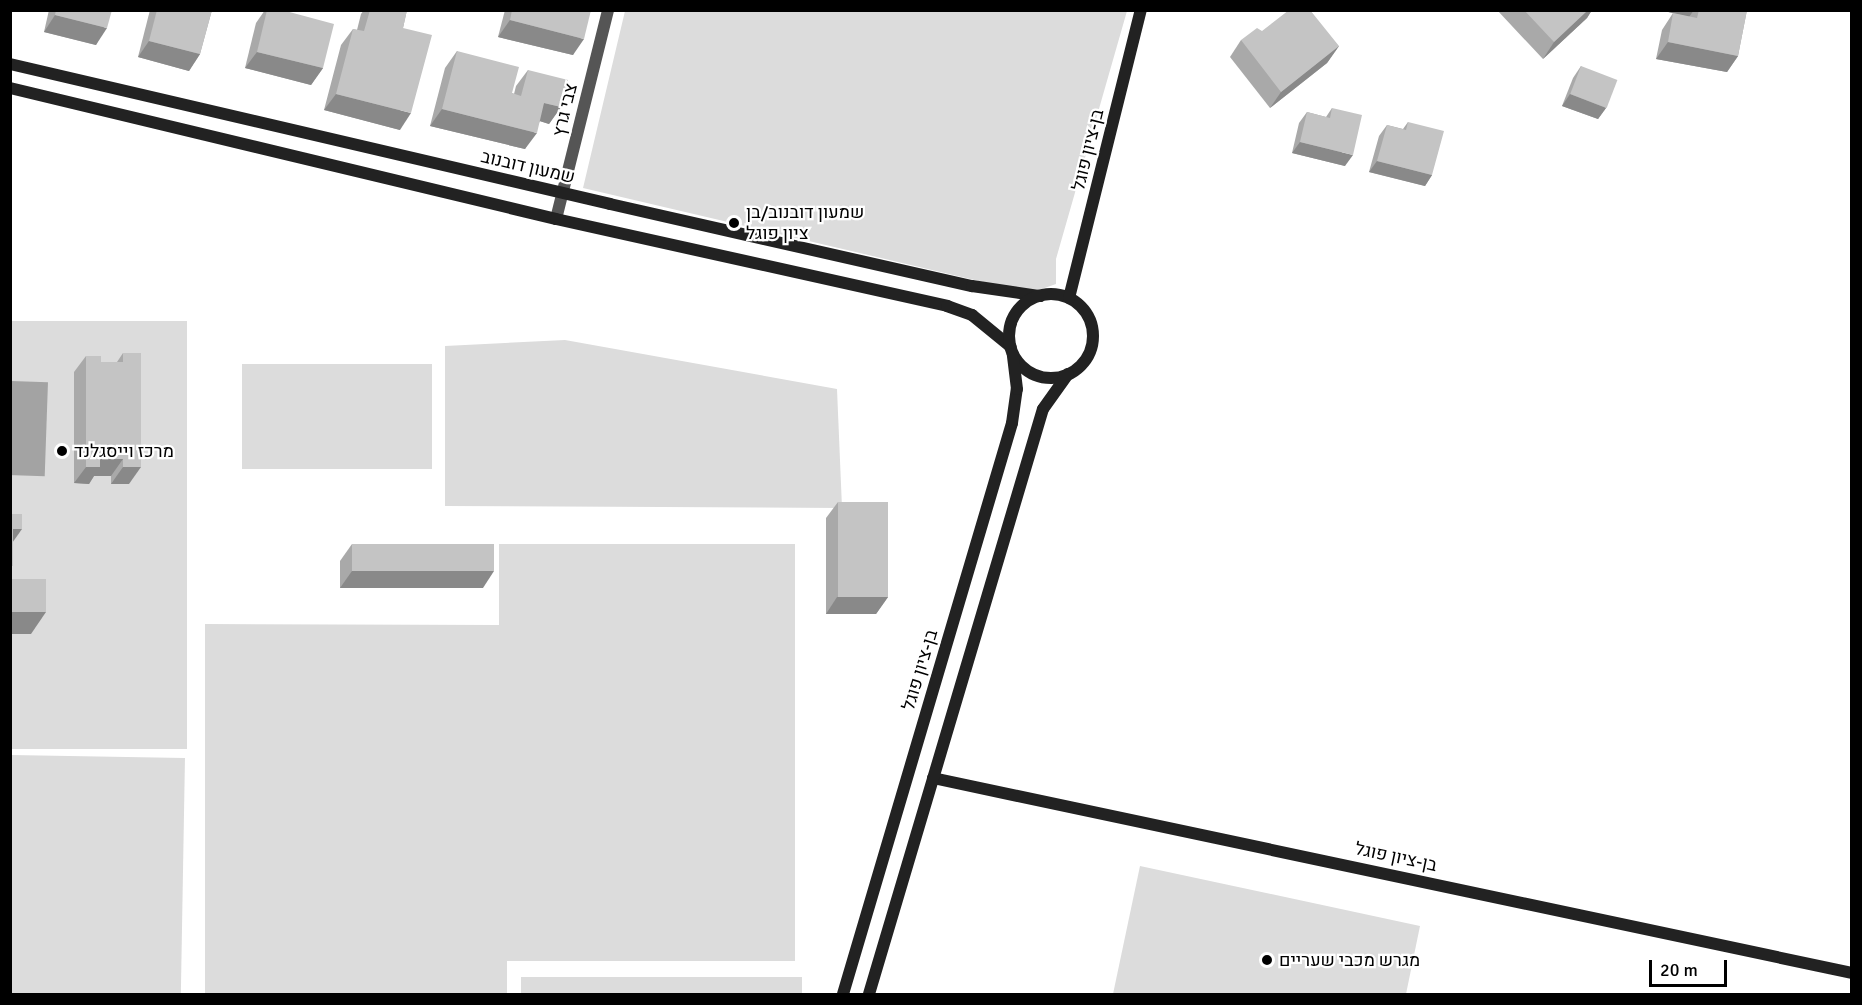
<!DOCTYPE html>
<meta charset="utf-8">
<style>
body{margin:0}
#map{position:relative;width:1862px;height:1005px;overflow:hidden;background:#fff;font-family:Signika,Heebo,sans-serif}
div>[style]{position:absolute}
[style*='--x']{left:calc(var(--x)*1px);top:calc(var(--y)*1px);width:calc(var(--w)*1px);rotate:calc(var(--a)*1deg)}
.green>*{inset:0;background:#dcdcdc;transform-origin:0 0}
.water>*{inset:0;background:#a3a3a3;transform-origin:0 0}
.street>*{height:12px;margin:-6px;padding:0 6px;transform-origin:6px;border-radius:6px;background:#555}
.secondary>*{height:12px;margin:-6px;padding:0 6px;transform-origin:6px;border-radius:6px;background:#222}
.secondary>.ring{margin:-6px;padding:0;box-sizing:content-box;background:none;border:12px solid #222;border-radius:50%}
.wall>*{inset:0;background:#a9a9a9}
.shaded-wall>*{inset:0;background:#898989}
.building>*{inset:0;background:#c4c4c4;transform-origin:0 0}
.dots>*{width:16px;height:16px;translate:-50% -50%;box-sizing:border-box;border:3px solid #fff;border-radius:50%}
span{translate:-50% -50%;white-space:nowrap;text-align:center;line-height:1.15;-webkit-text-stroke:4.5px #fff;paint-order:stroke}
.street-label{font-size:18px;color:#000}
.poi-label{font-size:18px;color:#000}
.left{translate:0 -50%;text-align:left}
.frame{position:absolute;inset:0;border:12px solid #000;pointer-events:none}
.scale{position:absolute;left:1649px;top:960px;width:78px;height:27px;box-sizing:border-box;border:3px solid #000;border-top:0;padding-left:8px;font-size:18px;line-height:21px;white-space:nowrap;color:#000;-webkit-text-stroke:4px #fff;paint-order:stroke}
</style>
<div id="map">
<div class="green">
<div style="clip-path:polygon(625px 11px,1127px 11px,1056px 259px,1056px 284px,1030px 293px,583px 188px)"></div>
<div style="left:187px;top:321px;width:428px;height:177px;rotate:90deg"></div>
<div style="clip-path:polygon(565px 340px,837px 389px,842px 508px,445px 506px,445px 346px)"></div>
<div style="left:242px;top:364px;width:190px;height:105px"></div>
<div style="clip-path:polygon(499px 544px,795px 544px,795px 961px,507px 961px,507px 994px,205px 994px,205px 624px,499px 625px)"></div>
<div style="left:11px;top:755px;width:174px;height:239px;rotate:1deg"></div>
<div style="clip-path:polygon(1140px 866px,1420px 926px,1406px 994px,1113px 994px)"></div>
<div style="left:521px;top:977px;width:281px;height:17px"></div>
</div>
<div class="water">
<div style="left:11px;top:381px;width:37px;height:94px;rotate:2deg"></div>
</div>
<div class="street">
<div style="--x:556;--y:219;--w:215;--a:-76"></div>
</div>
<div class="secondary">
<div style="--x:10;--y:64;--w:616;--a:13.13"></div>
<div style="--x:610;--y:204;--w:371;--a:12.8"></div>
<div style="--x:972;--y:286;--w:69;--a:8.4"></div>
<div style="--x:10;--y:88;--w:561;--a:13.49"></div>
<div style="--x:556;--y:219;--w:401;--a:12.5"></div>
<div style="--x:947;--y:306;--w:27;--a:20"></div>
<div style="--x:972;--y:315;--w:50;--a:39.4"></div>
<div class="ring" style="left:1009px;top:294px;width:72px;height:72px"></div>
<div style="--x:1069;--y:298;--w:297;--a:-76"></div>
<div style="--x:933;--y:778;--w:939;--a:11.98"></div>
<div style="--x:843;--y:994;--w:595;--a:-73.51"></div>
<div style="--x:1012;--y:423;--w:34;--a:-82"></div>
<div style="--x:1017;--y:389;--w:35;--a:-97"></div>
<div style="--x:869;--y:994;--w:610;--a:-73.44"></div>
<div style="--x:1043;--y:409;--w:43;--a:-54.5"></div>
</div>
<div class="wall">
<div style="clip-path:polygon(49px 10px,112px 10px,96px 45px,44px 32px)"></div>
<div style="clip-path:polygon(150px 10px,212px 10px,200px 54px,189px 71px,138px 57px)"></div>
<div style="clip-path:polygon(265px 10px,282px 10px,323px 68px,311px 85px,245px 68px,256px 23px)"></div>
<div style="clip-path:polygon(364px 10px,407px 10px,403px 28px,400px 130px,324px 110px,341px 45px,353px 29px,357px 30px,361px 14px)"></div>
<div style="clip-path:polygon(505px 10px,591px 10px,573px 55px,498px 37px)"></div>
<div style="clip-path:polygon(1497px 10px,1592px 10px,1587px 18px,1543px 59px)"></div>
<div style="clip-path:polygon(1660px 10px,1747px 10px,1738px 56px,1727px 72px,1656px 59px,1662px 30px,1673px 13px,1689px 17px)"></div>
<div style="clip-path:polygon(1241px 40px,1339px 46px,1327px 63px,1270px 108px,1230px 57px)"></div>
<div style="clip-path:polygon(457px 51px,512px 93px,514px 94px,516px 86px,528px 70px,561px 107px,549px 124px,540px 121px,525px 149px,430px 126px,445px 68px)"></div>
<div style="clip-path:polygon(1581px 66px,1606px 108px,1598px 119px,1562px 106px,1573px 78px)"></div>
<div style="clip-path:polygon(1332px 108px,1345px 166px,1292px 153px,1299px 123px,1307px 112px,1326px 117px)"></div>
<div style="clip-path:polygon(1408px 122px,1432px 175px,1425px 186px,1369px 172px,1379px 136px,1387px 125px,1403px 129px)"></div>
<div style="clip-path:polygon(123px 353px,129px 484px,111px 484px,111px 476px,94px 476px,89px 484px,74px 483px,74px 372px,86px 356px,101px 362px,117px 362px)"></div>
<div style="clip-path:polygon(838px 502px,888px 597px,876px 614px,826px 614px,826px 518px)"></div>
<div style="clip-path:polygon(352px 544px,483px 588px,340px 588px,340px 561px)"></div>
</div>
<div class="shaded-wall">
<div style="clip-path:polygon(1588px 10px,1592px 10px,1587px 18px,1543px 59px,1554px 42px)"></div>
<div style="clip-path:polygon(1660px 10px,1694px 10px,1689px 17px)"></div>
<div style="clip-path:polygon(55px 15px,107px 28px,96px 45px,44px 32px)"></div>
<div style="clip-path:polygon(510px 20px,584px 39px,573px 55px,498px 37px)"></div>
<div style="clip-path:polygon(149px 41px,200px 54px,189px 71px,138px 57px)"></div>
<div style="clip-path:polygon(1668px 42px,1738px 56px,1727px 72px,1656px 59px)"></div>
<div style="clip-path:polygon(1339px 46px,1327px 63px,1270px 108px,1281px 92px)"></div>
<div style="clip-path:polygon(257px 52px,323px 68px,311px 85px,245px 68px)"></div>
<div style="clip-path:polygon(336px 94px,411px 113px,400px 130px,324px 110px)"></div>
<div style="clip-path:polygon(1570px 94px,1606px 108px,1598px 119px,1562px 106px)"></div>
<div style="clip-path:polygon(544px 103px,561px 107px,549px 124px,533px 119px)"></div>
<div style="clip-path:polygon(442px 109px,537px 133px,525px 149px,430px 126px)"></div>
<div style="clip-path:polygon(1300px 142px,1353px 155px,1345px 166px,1292px 153px)"></div>
<div style="clip-path:polygon(1377px 161px,1432px 175px,1425px 186px,1369px 172px)"></div>
<div style="clip-path:polygon(100px 459px,123px 459px,111px 476px,94px 476px,89px 484px,74px 483px,86px 467px)"></div>
<div style="clip-path:polygon(123px 467px,141px 467px,129px 484px,111px 484px)"></div>
<div style="clip-path:polygon(13px 529px,22px 529px,10px 546px)"></div>
<div style="clip-path:polygon(352px 571px,494px 571px,483px 588px,340px 588px)"></div>
<div style="clip-path:polygon(837px 597px,888px 597px,876px 614px,826px 614px)"></div>
<div style="clip-path:polygon(11px 612px,46px 612px,31px 634px,10px 634px)"></div>
</div>
<div class="building">
<div style="clip-path:polygon(56px 10px,112px 10px,107px 28px,55px 15px)"></div>
<div style="clip-path:polygon(157px 10px,212px 10px,200px 54px,149px 41px)"></div>
<div style="clip-path:polygon(267px 10px,282px 10px,334px 24px,323px 68px,257px 52px)"></div>
<div style="clip-path:polygon(370px 10px,407px 10px,403px 28px,432px 35px,411px 113px,336px 94px,353px 29px,364px 31px)"></div>
<div style="clip-path:polygon(512px 10px,591px 10px,584px 39px,510px 20px)"></div>
<div style="clip-path:polygon(1289px 10px,1310px 10px,1339px 46px,1281px 92px,1241px 40px,1257px 28px,1262px 31px)"></div>
<div style="clip-path:polygon(1524px 10px,1588px 10px,1554px 42px)"></div>
<div style="clip-path:polygon(1699px 10px,1747px 10px,1738px 56px,1668px 42px,1673px 13px,1697px 18px)"></div>
<div style="clip-path:polygon(457px 51px,519px 67px,512px 93px,521px 96px,528px 70px,568px 80px,561px 107px,544px 103px,537px 133px,442px 109px)"></div>
<div style="left:1581px;top:66px;width:39px;height:30px;rotate:21deg"></div>
<div style="clip-path:polygon(1332px 108px,1362px 115px,1353px 155px,1300px 142px,1307px 112px,1330px 118px)"></div>
<div style="clip-path:polygon(1408px 122px,1444px 131px,1432px 175px,1377px 161px,1387px 125px,1406px 130px)"></div>
<div style="clip-path:polygon(123px 353px,141px 353px,141px 467px,123px 467px,123px 459px,100px 459px,100px 467px,86px 467px,86px 356px,101px 356px,101px 362px,123px 362px)"></div>
<div style="left:838px;top:502px;width:50px;height:95px"></div>
<div style="clip-path:polygon(10px 514px,22px 514px,22px 529px,13px 529px,13px 566px,10px 566px)"></div>
<div style="left:352px;top:544px;width:142px;height:27px"></div>
<div style="clip-path:polygon(10px 579px,46px 579px,46px 612px,11px 612px,11px 701px,10px 701px)"></div>
</div>
<div class="dots">
<div style="left:734px;top:223px;background:#000"></div>
<div style="left:62px;top:451px;background:#000"></div>
<div style="left:1267px;top:960px;background:#000"></div>
</div>
<div class="street-label">
<span style="left:565px;top:110px;rotate:-76deg">צבי גרץ</span>
<span style="left:1088px;top:150px;rotate:-76deg">בן-ציון פוגל</span>
<span style="left:528px;top:167px;rotate:13deg">שמעון דובנוב</span>
<span style="left:920px;top:670px;rotate:-73deg">בן-ציון פוגל</span>
<span style="left:1396px;top:857px;rotate:12deg">בן-ציון פוגל</span>
</div>
<div class="poi-label">
<span class="left" style="left:746px;top:223px">שמעון דובנוב/בן<br>ציון פוגל</span>
<span class="left" style="left:74px;top:451px">מרכז וייסגלנד</span>
<span class="left" style="left:1279px;top:960px">מגרש מכבי שעריים</span>
</div>
<div class="frame"></div>
<div class="scale">20 m</div>
</div>
